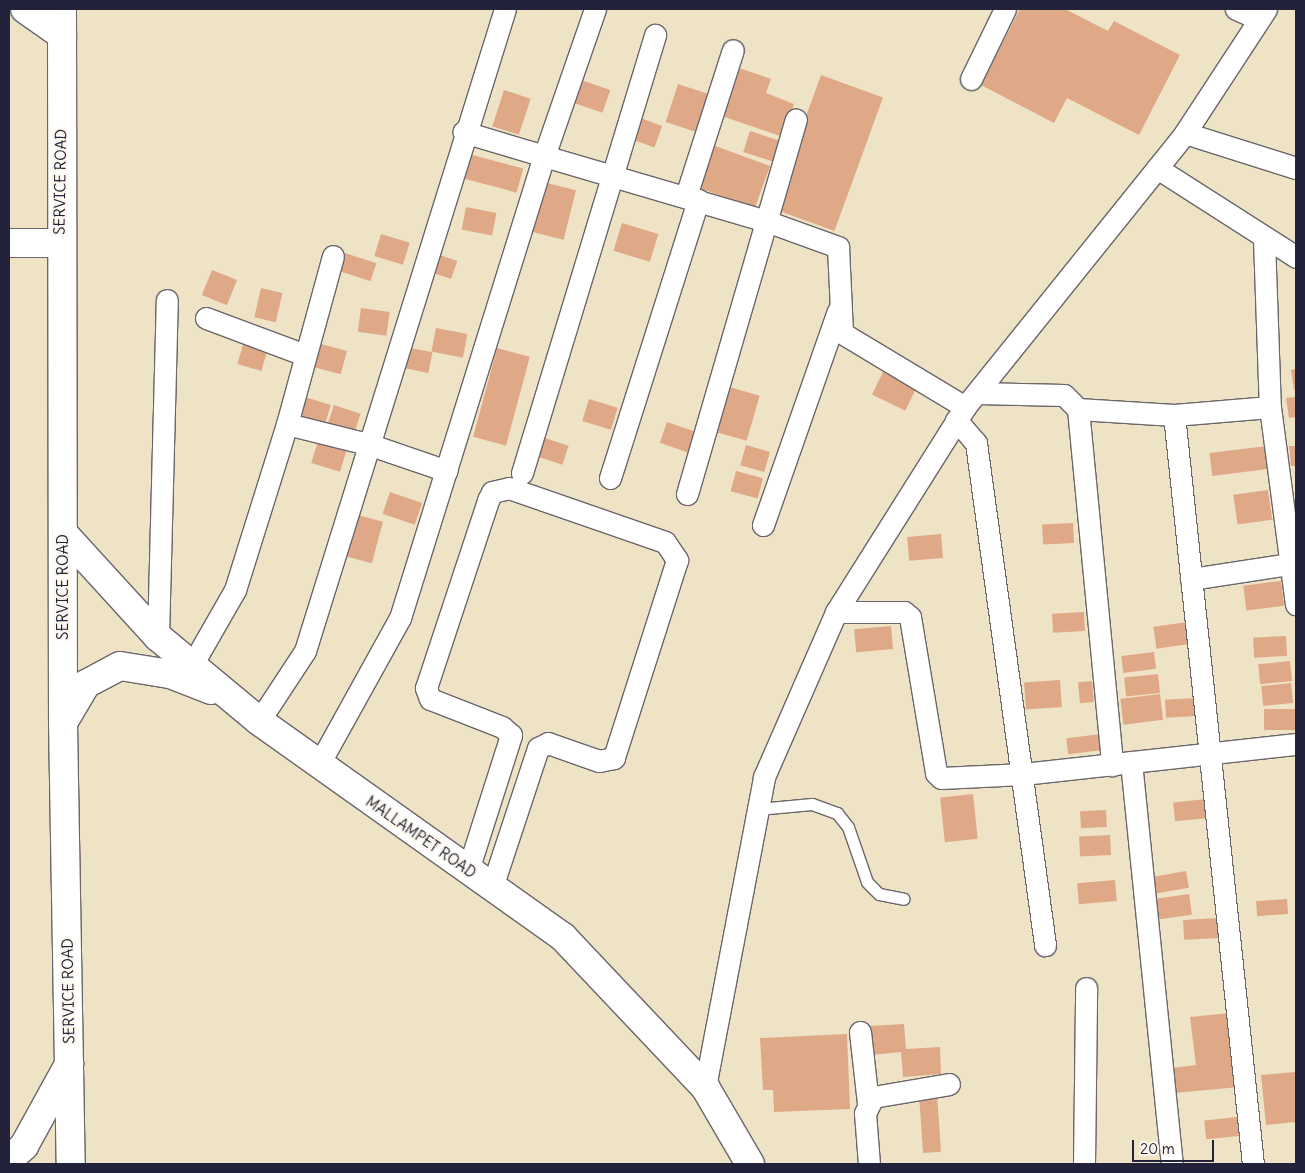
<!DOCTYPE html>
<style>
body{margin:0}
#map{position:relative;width:1305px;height:1173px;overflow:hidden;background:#efe3c5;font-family:Delius,sans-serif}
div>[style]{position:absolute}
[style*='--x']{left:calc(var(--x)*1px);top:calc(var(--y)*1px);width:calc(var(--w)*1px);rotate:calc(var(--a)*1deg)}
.building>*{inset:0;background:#dfa988;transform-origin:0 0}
.roads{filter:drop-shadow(1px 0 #6a666b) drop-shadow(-1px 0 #6a666b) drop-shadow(0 1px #6a666b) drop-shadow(0 -1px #6a666b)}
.service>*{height:11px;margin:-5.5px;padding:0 5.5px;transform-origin:5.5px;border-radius:5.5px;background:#fff}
.minor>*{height:21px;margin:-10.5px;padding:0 10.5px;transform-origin:10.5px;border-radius:10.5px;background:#fff}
.secondary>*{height:28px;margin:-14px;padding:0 14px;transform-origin:14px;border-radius:14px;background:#fff}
.motorway>*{height:28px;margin:-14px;padding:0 14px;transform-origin:14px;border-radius:14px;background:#fff}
span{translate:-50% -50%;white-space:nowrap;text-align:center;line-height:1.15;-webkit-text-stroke:4px #fbf7ec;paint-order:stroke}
.street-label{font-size:15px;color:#22223b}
.frame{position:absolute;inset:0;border:10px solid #22223b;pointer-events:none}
.scale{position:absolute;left:1132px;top:1140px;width:82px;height:22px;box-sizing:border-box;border:2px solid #22223b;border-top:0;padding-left:6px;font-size:15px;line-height:18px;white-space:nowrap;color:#22223b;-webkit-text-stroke:4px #fbf7ec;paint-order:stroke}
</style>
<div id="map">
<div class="building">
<div style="clip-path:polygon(1020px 9px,1065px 9px,1108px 31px,1114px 21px,1180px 55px,1139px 135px,1067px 98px,1054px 123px,981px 85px)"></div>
<div style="clip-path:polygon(736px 67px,771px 79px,766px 93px,794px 104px,783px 137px,719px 115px)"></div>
<div style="left:821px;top:75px;width:66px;height:142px;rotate:20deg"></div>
<div style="left:581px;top:80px;width:31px;height:24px;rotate:19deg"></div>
<div style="left:678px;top:84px;width:33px;height:40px;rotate:18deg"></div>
<div style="left:504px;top:90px;width:28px;height:38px;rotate:18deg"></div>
<div style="left:635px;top:116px;width:29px;height:23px;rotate:20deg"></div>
<div style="left:750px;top:131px;width:32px;height:22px;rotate:18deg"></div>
<div style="left:710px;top:144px;width:64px;height:45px;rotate:20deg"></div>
<div style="left:469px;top:154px;width:56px;height:25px;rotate:15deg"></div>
<div style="left:543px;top:182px;width:34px;height:51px;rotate:14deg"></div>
<div style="left:466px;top:207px;width:31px;height:23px;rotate:11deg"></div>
<div style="left:622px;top:223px;width:38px;height:29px;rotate:17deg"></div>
<div style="left:381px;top:234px;width:30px;height:23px;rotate:17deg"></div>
<div style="left:428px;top:251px;width:31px;height:19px;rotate:19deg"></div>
<div style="left:345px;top:253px;width:33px;height:19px;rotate:18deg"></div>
<div style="left:212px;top:270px;width:27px;height:27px;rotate:22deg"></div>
<div style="left:261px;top:288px;width:22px;height:30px;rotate:13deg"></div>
<div style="left:361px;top:308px;width:29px;height:24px;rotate:8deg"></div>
<div style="left:436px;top:328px;width:32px;height:24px;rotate:11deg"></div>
<div style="left:244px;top:341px;width:25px;height:24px;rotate:16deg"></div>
<div style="left:317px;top:343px;width:31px;height:24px;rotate:15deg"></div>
<div style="left:400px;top:346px;width:33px;height:21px;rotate:11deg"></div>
<div style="left:497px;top:348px;width:34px;height:92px;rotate:15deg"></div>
<div style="clip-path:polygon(1296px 369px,1296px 389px,1294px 390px,1291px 370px)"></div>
<div style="left:883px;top:372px;width:37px;height:25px;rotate:26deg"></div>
<div style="left:726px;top:386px;width:35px;height:47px;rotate:16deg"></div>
<div style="left:305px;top:397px;width:27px;height:20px;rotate:17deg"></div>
<div style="clip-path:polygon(1296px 397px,1296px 417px,1289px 418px,1286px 398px)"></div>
<div style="left:589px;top:399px;width:30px;height:23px;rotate:17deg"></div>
<div style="left:334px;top:405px;width:28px;height:19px;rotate:18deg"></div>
<div style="left:667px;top:422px;width:31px;height:22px;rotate:19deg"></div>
<div style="left:542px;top:437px;width:28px;height:20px;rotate:18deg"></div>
<div style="left:318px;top:441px;width:30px;height:23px;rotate:17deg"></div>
<div style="left:746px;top:445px;width:25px;height:21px;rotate:16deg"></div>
<div style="left:1267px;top:446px;width:23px;height:58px;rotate:83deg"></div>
<div style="clip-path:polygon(1289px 446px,1296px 446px,1296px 466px,1291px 466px)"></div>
<div style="left:736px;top:471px;width:28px;height:21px;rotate:15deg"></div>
<div style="left:1268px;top:490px;width:30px;height:35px;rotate:82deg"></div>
<div style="left:390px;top:492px;width:34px;height:23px;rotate:19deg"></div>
<div style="left:354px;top:514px;width:30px;height:43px;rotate:15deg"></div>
<div style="left:1073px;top:523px;width:20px;height:31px;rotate:87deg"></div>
<div style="left:941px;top:534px;width:24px;height:34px;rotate:85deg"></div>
<div style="left:1281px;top:581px;width:25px;height:38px;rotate:83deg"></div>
<div style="left:1084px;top:612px;width:19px;height:32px;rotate:87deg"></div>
<div style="left:1188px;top:622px;width:22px;height:35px;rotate:82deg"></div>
<div style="left:891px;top:626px;width:23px;height:37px;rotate:85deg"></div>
<div style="left:1286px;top:636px;width:20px;height:33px;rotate:87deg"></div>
<div style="left:1154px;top:652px;width:17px;height:33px;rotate:83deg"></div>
<div style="left:1290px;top:661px;width:20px;height:32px;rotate:84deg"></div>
<div style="left:1158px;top:674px;width:19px;height:34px;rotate:84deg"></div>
<div style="left:1060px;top:680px;width:27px;height:36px;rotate:86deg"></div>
<div style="left:1092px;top:681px;width:21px;height:14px;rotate:85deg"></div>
<div style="left:1291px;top:683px;width:20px;height:30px;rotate:84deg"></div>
<div style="left:1160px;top:694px;width:26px;height:40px;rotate:83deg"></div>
<div style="left:1197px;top:698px;width:18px;height:32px;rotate:87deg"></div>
<div style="left:1296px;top:709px;width:21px;height:32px;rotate:90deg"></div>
<div style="left:1101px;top:734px;width:16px;height:35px;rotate:83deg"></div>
<div style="left:973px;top:794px;width:45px;height:33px;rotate:84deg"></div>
<div style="left:1206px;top:799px;width:19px;height:33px;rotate:84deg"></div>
<div style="left:1106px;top:810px;width:17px;height:26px;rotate:87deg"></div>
<div style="left:1110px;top:835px;width:20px;height:31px;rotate:87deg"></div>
<div style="left:1186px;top:871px;width:17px;height:36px;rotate:80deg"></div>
<div style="left:1115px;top:880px;width:21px;height:38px;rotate:85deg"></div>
<div style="left:1189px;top:894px;width:21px;height:36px;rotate:82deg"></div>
<div style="left:1287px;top:899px;width:15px;height:31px;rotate:86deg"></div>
<div style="left:1219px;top:918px;width:20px;height:36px;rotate:87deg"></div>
<div style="clip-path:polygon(1230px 1013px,1239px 1087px,1174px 1093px,1172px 1068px,1196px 1065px,1190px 1017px)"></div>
<div style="clip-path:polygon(904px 1024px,906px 1049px,940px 1047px,941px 1074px,903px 1077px,901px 1052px,871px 1055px,868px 1026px)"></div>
<div style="clip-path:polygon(847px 1034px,850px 1109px,774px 1112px,773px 1090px,763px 1090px,760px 1038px)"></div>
<div style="clip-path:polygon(1296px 1072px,1296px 1122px,1266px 1125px,1261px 1075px)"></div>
<div style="left:937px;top:1094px;width:58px;height:18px;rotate:86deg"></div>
<div style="left:1237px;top:1117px;width:19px;height:33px;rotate:84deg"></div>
</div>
<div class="roads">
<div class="service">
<div style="--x:758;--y:809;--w:54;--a:-5.3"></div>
<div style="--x:812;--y:804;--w:27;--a:20"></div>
<div style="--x:837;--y:813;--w:18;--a:52"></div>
<div style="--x:848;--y:827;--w:58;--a:70.9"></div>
<div style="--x:867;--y:882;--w:17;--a:45"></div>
<div style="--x:879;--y:894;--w:25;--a:11"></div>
</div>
<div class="minor">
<div style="--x:595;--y:9;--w:156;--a:109.1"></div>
<div style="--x:544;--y:156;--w:231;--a:16.3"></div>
<div style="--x:766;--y:221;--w:77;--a:19.9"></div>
<div style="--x:838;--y:247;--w:86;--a:87.3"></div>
<div style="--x:842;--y:333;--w:144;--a:31"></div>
<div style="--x:1236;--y:9;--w:24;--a:24"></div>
<div style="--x:971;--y:79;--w:78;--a:-64.1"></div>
<div style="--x:1185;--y:133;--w:116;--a:17.5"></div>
<div style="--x:1157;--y:168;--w:165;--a:32.6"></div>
<div style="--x:686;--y:196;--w:153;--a:-72.2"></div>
<div style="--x:1264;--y:239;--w:168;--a:88"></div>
<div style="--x:1270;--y:407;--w:199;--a:82.5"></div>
<div style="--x:206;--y:318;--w:106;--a:20.5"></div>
<div style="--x:977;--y:393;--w:87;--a:1.3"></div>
<div style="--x:1064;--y:395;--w:20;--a:45"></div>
<div style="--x:1078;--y:409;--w:96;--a:3.6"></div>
<div style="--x:1174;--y:415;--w:96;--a:-4.8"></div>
<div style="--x:1078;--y:409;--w:358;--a:84.5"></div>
<div style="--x:1174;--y:415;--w:753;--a:83.98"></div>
<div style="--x:956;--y:420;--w:30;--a:49"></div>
<div style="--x:976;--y:443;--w:507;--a:82.17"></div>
<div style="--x:287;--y:424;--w:174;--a:-74.7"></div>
<div style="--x:522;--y:473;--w:458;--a:-73.1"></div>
<div style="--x:610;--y:478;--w:292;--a:-72.4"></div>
<div style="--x:687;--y:494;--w:390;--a:-73.8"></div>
<div style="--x:763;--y:525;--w:227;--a:-70.7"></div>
<div style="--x:1191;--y:579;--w:106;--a:-8.7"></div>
<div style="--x:836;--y:612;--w:68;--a:0"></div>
<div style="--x:904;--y:612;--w:8;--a:40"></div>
<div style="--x:910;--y:617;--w:158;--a:80.5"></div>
<div style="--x:936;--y:773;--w:7;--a:45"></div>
<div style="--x:941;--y:778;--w:82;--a:-2.8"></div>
<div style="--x:1023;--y:774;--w:275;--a:-6.3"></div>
<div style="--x:158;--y:637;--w:337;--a:-88.5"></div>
<div style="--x:192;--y:665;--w:86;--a:-60.2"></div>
<div style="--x:235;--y:590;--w:174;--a:-72.6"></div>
<div style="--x:287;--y:424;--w:83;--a:13.9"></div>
<div style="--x:368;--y:444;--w:83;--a:18.9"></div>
<div style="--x:259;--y:721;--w:84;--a:-56.7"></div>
<div style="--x:305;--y:651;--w:672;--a:-72.7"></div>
<div style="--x:1131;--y:762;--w:404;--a:84.2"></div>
<div style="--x:319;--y:764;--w:167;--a:-61"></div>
<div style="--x:400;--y:618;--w:484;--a:-72.7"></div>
<div style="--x:544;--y:156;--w:84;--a:-163.3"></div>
<div style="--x:468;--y:870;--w:142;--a:-72.3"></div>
<div style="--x:511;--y:735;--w:12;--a:-138"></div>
<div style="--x:502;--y:727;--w:77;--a:-158.7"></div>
<div style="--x:430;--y:699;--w:12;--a:-110"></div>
<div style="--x:426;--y:688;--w:198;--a:-71.7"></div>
<div style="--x:488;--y:500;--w:9;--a:-63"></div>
<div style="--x:492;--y:492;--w:17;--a:-13"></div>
<div style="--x:509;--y:488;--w:165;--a:19.1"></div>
<div style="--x:665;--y:542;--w:22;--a:56"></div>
<div style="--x:677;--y:560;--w:208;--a:107.7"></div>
<div style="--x:614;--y:758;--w:15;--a:169"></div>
<div style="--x:599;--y:761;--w:54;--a:-160.6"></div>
<div style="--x:548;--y:743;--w:11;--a:153"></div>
<div style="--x:538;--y:748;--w:146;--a:108.3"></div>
<div style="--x:860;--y:1032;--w:71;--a:83.6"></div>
<div style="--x:705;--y:1087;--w:316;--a:-79.2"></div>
<div style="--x:764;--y:777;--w:180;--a:-66.4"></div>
<div style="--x:836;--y:612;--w:242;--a:-57.8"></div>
<div style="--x:965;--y:407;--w:351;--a:-51.2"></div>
<div style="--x:1185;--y:133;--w:148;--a:-56.8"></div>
<div style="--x:869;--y:1164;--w:51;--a:-94.5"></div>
<div style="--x:865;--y:1113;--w:18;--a:-63"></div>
<div style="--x:873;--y:1097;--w:77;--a:-9.7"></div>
<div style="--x:1084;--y:1164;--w:176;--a:-89.3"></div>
</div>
<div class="secondary">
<div style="--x:62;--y:9;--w:714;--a:89.92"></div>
<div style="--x:63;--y:723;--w:441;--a:89"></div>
<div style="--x:9;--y:243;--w:50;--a:0"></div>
<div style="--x:64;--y:534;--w:139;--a:47.6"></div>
<div style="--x:158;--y:637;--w:131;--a:39.7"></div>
<div style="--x:259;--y:721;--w:373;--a:35.4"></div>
<div style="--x:563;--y:937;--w:207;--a:46.6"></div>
<div style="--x:705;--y:1087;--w:89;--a:59.7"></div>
<div style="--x:64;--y:721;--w:43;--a:-59.3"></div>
<div style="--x:86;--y:684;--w:38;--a:-28"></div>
<div style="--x:120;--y:666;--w:51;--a:9.1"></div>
<div style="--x:170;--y:674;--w:44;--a:21.3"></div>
</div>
<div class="motorway">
<div style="--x:25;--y:9;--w:45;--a:35.1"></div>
<div style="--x:9;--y:1160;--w:21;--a:-43"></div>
<div style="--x:24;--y:1146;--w:94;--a:-61.2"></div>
</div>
</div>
<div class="street-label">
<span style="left:60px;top:182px;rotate:-89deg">SERVICE ROAD</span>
<span style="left:63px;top:587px;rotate:-90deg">SERVICE ROAD</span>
<span style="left:421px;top:837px;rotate:35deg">MALLAMPET ROAD</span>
<span style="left:68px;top:991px;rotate:-91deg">SERVICE ROAD</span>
</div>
<div class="frame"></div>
<div class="scale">20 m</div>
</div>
